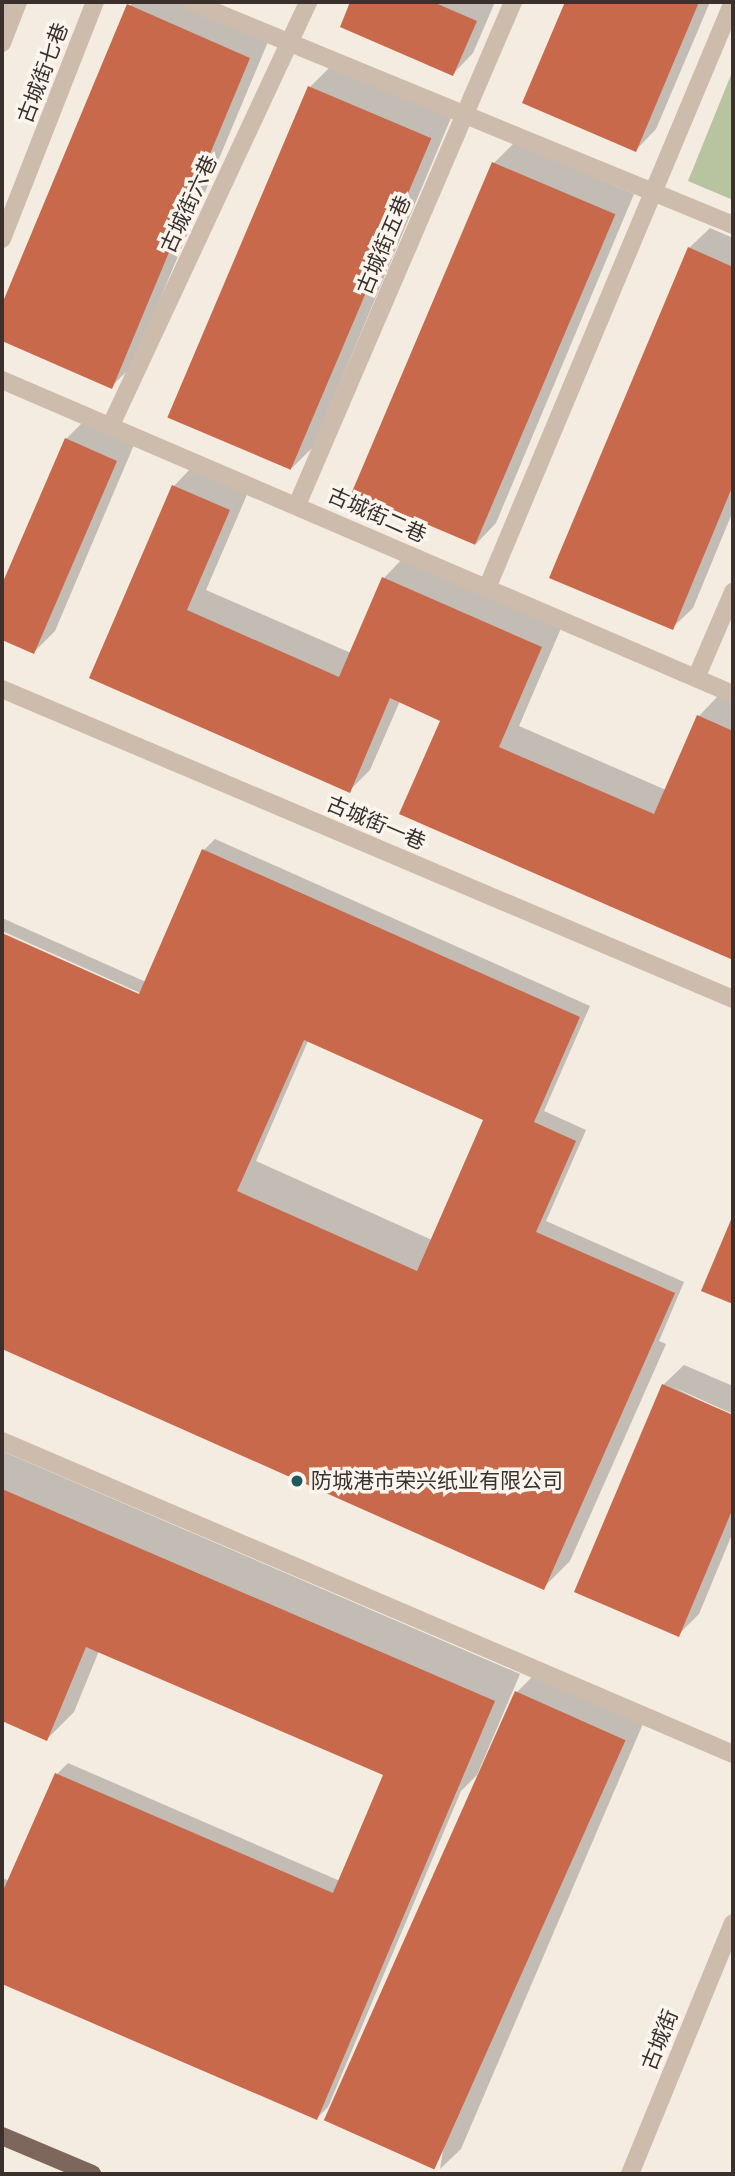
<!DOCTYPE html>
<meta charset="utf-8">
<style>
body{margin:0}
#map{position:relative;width:735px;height:2176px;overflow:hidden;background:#f4ebe1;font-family:Jost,"Noto Sans SC",sans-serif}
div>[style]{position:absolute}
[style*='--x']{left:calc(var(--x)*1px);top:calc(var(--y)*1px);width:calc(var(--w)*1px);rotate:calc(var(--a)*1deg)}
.green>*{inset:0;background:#b8c4a0}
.shadow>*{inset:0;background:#0003}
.building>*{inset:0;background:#c8694b;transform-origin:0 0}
.service>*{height:18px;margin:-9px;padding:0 9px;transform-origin:9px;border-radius:9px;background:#cdbbac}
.minor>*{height:18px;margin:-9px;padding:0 9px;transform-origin:9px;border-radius:9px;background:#cdbbac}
.primary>*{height:18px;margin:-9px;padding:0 9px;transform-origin:9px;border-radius:9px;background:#7d675c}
.dots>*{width:19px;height:19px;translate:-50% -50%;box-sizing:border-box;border:4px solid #fbf5ee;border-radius:50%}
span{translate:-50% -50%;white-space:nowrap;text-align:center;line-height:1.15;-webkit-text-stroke:7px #fbf5ee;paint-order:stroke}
.street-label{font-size:21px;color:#3b302b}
.poi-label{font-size:21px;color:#3b302b}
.left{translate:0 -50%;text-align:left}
.frame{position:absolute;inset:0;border:4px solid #3b302b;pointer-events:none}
</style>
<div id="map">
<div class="green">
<div style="clip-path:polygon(733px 70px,733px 200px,688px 181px)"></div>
</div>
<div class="shadow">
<div style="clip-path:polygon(2px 2px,13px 2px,2px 29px)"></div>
<div style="clip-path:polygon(132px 2px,188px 2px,270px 37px,132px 366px,111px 387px,2px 339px,2px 308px)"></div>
<div style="clip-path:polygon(352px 2px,495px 2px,473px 53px,453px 74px,342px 26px)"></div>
<div style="clip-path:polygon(567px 2px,710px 2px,656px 129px,636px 150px,525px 102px)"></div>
<div style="clip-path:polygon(330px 67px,451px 118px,313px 447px,292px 468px,310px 87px)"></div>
<div style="clip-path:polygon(514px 143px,634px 194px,496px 523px,476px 544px,494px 163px)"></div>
<div style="clip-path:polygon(710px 228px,733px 238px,733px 511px,693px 608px,672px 628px,689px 248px)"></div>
<div style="clip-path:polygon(87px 418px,136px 440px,55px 631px,34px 652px,2px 638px,2px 588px,66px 439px)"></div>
<div style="clip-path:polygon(194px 465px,249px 490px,206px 590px,351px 653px,384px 578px,404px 557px,562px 626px,519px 726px,666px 790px,699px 716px,719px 695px,733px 701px,733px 958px,402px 814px,443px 720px,400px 701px,370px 770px,349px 791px,91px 677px,174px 486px)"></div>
<div style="clip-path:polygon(evenodd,215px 839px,590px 1006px,544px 1111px,586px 1130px,546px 1221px,684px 1282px,659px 1341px,666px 1344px,570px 1561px,543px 1588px,2px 1347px,2px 935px,146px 1000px,147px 996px,2px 931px,2px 918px,146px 982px,204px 850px,215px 839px,308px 1041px,485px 1120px,432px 1240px,256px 1161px,308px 1041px)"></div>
<div style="clip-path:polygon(684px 1365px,733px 1386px,733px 1414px,671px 1386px,733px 1417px,733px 1532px,699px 1614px,678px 1635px,663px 1385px)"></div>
<div style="clip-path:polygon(2px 1451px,520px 1674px,477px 1775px,461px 1791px,328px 2107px,317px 2118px,2px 1982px,2px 1878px,12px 1882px,57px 1774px,68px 1763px,340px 1881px,385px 1774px,99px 1651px,74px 1712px,47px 1739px,2px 1720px)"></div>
<div style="clip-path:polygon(537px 1672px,645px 1719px,461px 2149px,440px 2169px,517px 1692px)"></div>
</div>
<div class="building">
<div style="clip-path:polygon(350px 2px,433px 2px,477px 21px,453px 76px,340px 27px)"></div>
<div style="clip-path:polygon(565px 2px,699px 2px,636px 152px,522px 103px)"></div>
<div style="clip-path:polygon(127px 4px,250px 58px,112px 389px,2px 341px,2px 304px)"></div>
<div style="left:308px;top:86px;width:134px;height:360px;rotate:23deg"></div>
<div style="left:492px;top:162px;width:134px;height:359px;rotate:23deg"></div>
<div style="clip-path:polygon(688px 247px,733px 267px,733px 485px,673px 630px,549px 578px)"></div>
<div style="clip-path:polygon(65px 438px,117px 461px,34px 654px,2px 640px,2px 584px)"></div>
<div style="clip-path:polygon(172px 485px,230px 510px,187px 610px,339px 677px,382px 577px,542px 647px,499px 747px,654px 814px,697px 715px,733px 731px,733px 960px,399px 814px,440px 721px,390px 698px,350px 793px,89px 678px)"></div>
<div style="clip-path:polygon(evenodd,202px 849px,580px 1017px,534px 1122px,576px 1141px,536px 1232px,675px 1293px,544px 1590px,2px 1349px,2px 933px,139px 994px,202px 849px,304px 1040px,483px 1120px,417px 1271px,237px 1191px,304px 1040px)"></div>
<div style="clip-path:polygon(733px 1215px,733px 1304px,701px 1291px)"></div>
<div style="clip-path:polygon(662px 1384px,733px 1415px,733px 1508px,679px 1637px,574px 1592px)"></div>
<div style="clip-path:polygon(2px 1489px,495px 1701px,317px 2120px,2px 1984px,2px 1893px,55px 1773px,333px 1893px,383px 1775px,86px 1647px,47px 1741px,2px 1721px)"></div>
<div style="left:515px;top:1691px;width:121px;height:470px;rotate:24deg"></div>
</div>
<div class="service">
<div style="--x:191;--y:2;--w:586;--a:22.36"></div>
<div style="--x:2;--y:43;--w:44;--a:-68.7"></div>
<div style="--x:2;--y:239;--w:255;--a:-68.6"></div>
<div style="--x:2;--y:380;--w:796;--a:23.25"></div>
<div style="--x:111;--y:425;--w:467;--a:-65"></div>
<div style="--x:297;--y:505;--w:547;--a:-66.76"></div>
<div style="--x:487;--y:588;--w:636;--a:-67.23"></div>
<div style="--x:696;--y:678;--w:94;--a:-66.7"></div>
<div style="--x:2;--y:1441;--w:795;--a:23.18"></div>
</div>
<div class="minor">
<div style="--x:2;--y:689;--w:794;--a:22.98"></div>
<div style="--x:630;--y:2174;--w:271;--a:-67.7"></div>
</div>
<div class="primary">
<div style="--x:2;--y:2136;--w:98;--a:22.9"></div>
</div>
<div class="dots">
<div style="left:297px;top:1481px;background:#1f5a5e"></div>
</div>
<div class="street-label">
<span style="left:43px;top:73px;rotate:-69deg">古城街七巷</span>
<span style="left:189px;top:204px;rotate:-65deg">古城街六巷</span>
<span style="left:384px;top:245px;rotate:-67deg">古城街五巷</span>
<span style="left:377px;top:515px;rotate:24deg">古城街二巷</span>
<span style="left:376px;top:823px;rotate:23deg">古城街一巷</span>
<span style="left:660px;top:2040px;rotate:-68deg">古城街</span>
</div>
<div class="poi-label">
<span class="left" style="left:311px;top:1481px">防城港市荣兴纸业有限公司</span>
</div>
<div class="frame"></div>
</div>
